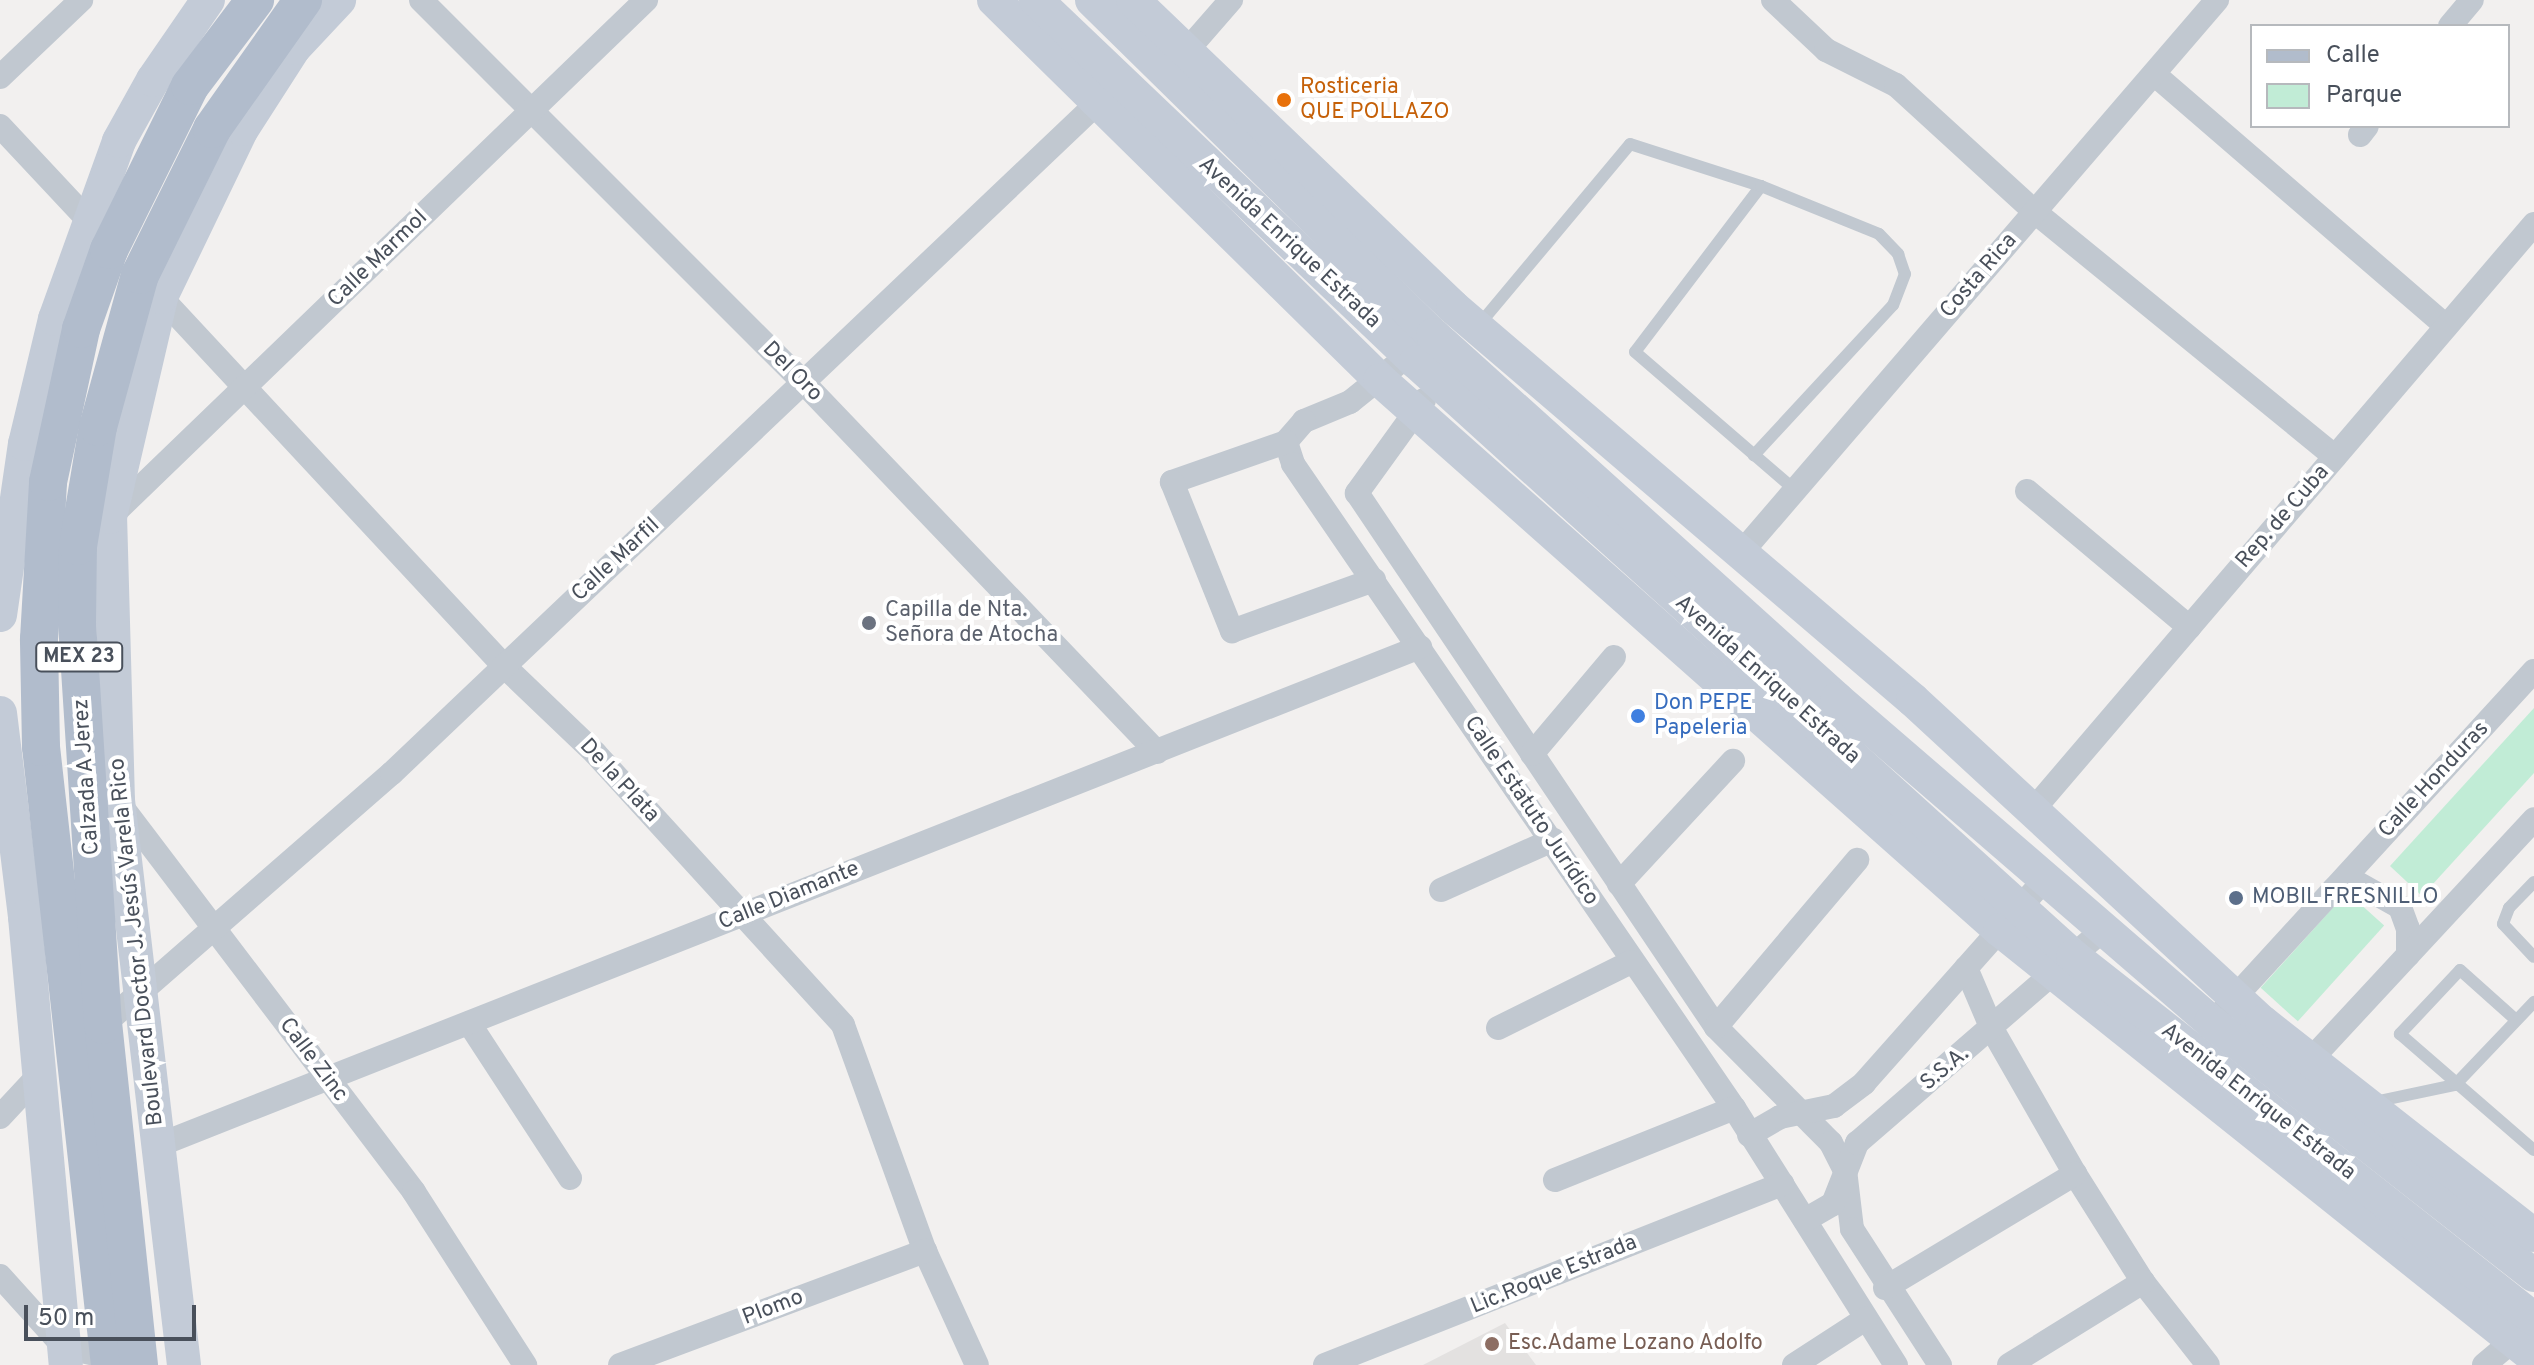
<!DOCTYPE html>
<meta charset="utf-8">
<style>
body{margin:0}
#map{position:relative;width:2534px;height:1365px;overflow:hidden;background:#f2f0ef;font-family:Overpass,sans-serif}
div>[style]{position:absolute}
[style*='--x']{left:calc(var(--x)*1px);top:calc(var(--y)*1px);width:calc(var(--w)*1px);rotate:calc(var(--a)*1deg)}
.education>*{inset:0;background:#e3e1e0}
.green>*{inset:0;background:#c1ecd6;transform-origin:0 0}
.lane>*{height:12px;margin:-6px;padding:0 6px;transform-origin:6px;border-radius:6px;background:#c1c8d0}
.street>*{height:24px;margin:-12px;padding:0 12px;transform-origin:12px;border-radius:12px;background:#c1c8d0}
.secondary>*{height:34px;margin:-17px;padding:0 17px;transform-origin:17px;border-radius:17px;background:#c3cbd7}
.primary>*{height:38px;margin:-19px;padding:0 19px;transform-origin:19px;border-radius:19px;background:#b1bccc}
.dots>*{width:22px;height:22px;translate:-50% -50%;box-sizing:border-box;border:4px solid #fff;border-radius:50%}
span{translate:-50% -50%;white-space:nowrap;text-align:center;line-height:1.15;-webkit-text-stroke:8px #fff;paint-order:stroke}
.shield-label span{padding:2px 6px;background:#fff;border:2px solid;border-radius:6px;-webkit-text-stroke-width:0}
.shield-label{font-size:20px;color:#49505b;font-weight:700}
.food-label{font-size:22px;color:#c56008}
.left{translate:0 -50%;text-align:left}
.street-label{font-size:22px;color:#49505b}
.worship-label{font-size:22px;color:#5b616d}
.shop-label{font-size:22px;color:#366cbe}
.service-label{font-size:22px;color:#4e5e75}
.education-label{font-size:22px;color:#785e54}
.legend{position:absolute;left:2250px;top:24px;width:260px;height:104px;box-sizing:border-box;background:#fff;border:2px solid #b6b9bd;margin:0;padding:10px 14px;list-style:none;font-size:24px;color:#49505b}
.legend li{display:flex;align-items:center;gap:16px;height:40px}
.legend b{width:40px;border:2px solid #b6b9bd}
.scale{position:absolute;left:24px;top:1305px;width:172px;height:36px;box-sizing:border-box;border:4px solid #49505b;border-top:0;padding-left:10px;font-size:24px;line-height:28px;white-space:nowrap;color:#49505b;-webkit-text-stroke:6px #fff;paint-order:stroke}
</style>
<div id="map">
<div class="education">
<div style="clip-path:polygon(1505px 1323px,1536px 1365px,1423px 1365px)"></div>
</div>
<div class="green">
<div style="clip-path:polygon(2534px 708px,2534px 773px,2422px 896px,2390px 866px)"></div>
<div style="left:2347px;top:892px;width:50px;height:129px;rotate:42deg"></div>
</div>
<div class="lane">
<div style="--x:1761;--y:186;--w:208;--a:127.2"></div>
<div style="--x:1635;--y:352;--w:211;--a:40.8"></div>
<div style="--x:1478;--y:326;--w:237;--a:-50.1"></div>
<div style="--x:1630;--y:144;--w:138;--a:17.8"></div>
<div style="--x:1761;--y:186;--w:127;--a:22.1"></div>
<div style="--x:1879;--y:234;--w:28;--a:46"></div>
<div style="--x:1898;--y:254;--w:21;--a:71"></div>
<div style="--x:1905;--y:274;--w:33;--a:111"></div>
<div style="--x:1893;--y:305;--w:205;--a:132.8"></div>
<div style="--x:2534;--y:882;--w:36;--a:134"></div>
<div style="--x:2509;--y:908;--w:17;--a:111"></div>
<div style="--x:2503;--y:924;--w:45;--a:46.8"></div>
<div style="--x:2516;--y:1020;--w:75;--a:-138.2"></div>
<div style="--x:2460;--y:970;--w:88;--a:133.2"></div>
<div style="--x:2400;--y:1034;--w:177;--a:40.9"></div>
<div style="--x:2374;--y:1102;--w:83;--a:-11.9"></div>
<div style="--x:2455;--y:1085;--w:115;--a:-46.4"></div>
</div>
<div class="street">
<div style="--x:421;--y:0;--w:540;--a:45"></div>
<div style="--x:803;--y:382;--w:512;--a:46.27"></div>
<div style="--x:1773;--y:0;--w:73;--a:43.3"></div>
<div style="--x:1826;--y:50;--w:78;--a:26.6"></div>
<div style="--x:1896;--y:85;--w:188;--a:42.4"></div>
<div style="--x:2035;--y:212;--w:387;--a:39.2"></div>
<div style="--x:2450;--y:26;--w:34;--a:-50"></div>
<div style="--x:1176;--y:63;--w:84;--a:-48.9"></div>
<div style="--x:2154;--y:74;--w:386;--a:40.8"></div>
<div style="--x:0;--y:77;--w:112;--a:-43.5"></div>
<div style="--x:0;--y:126;--w:130;--a:46.9"></div>
<div style="--x:2360;--y:135;--w:11;--a:-52"></div>
<div style="--x:154;--y:290;--w:514;--a:47.05"></div>
<div style="--x:504;--y:666;--w:126;--a:43.7"></div>
<div style="--x:595;--y:753;--w:368;--a:47.6"></div>
<div style="--x:843;--y:1025;--w:240;--a:70.1"></div>
<div style="--x:925;--y:1251;--w:125;--a:65.5"></div>
<div style="--x:1421;--y:345;--w:91;--a:141.2"></div>
<div style="--x:1350;--y:402;--w:50;--a:157.6"></div>
<div style="--x:1304;--y:421;--w:28;--a:131"></div>
<div style="--x:1286;--y:442;--w:23;--a:72"></div>
<div style="--x:1293;--y:464;--w:781;--a:55.6"></div>
<div style="--x:1734;--y:1108;--w:304;--a:57.8"></div>
<div style="--x:1424;--y:400;--w:115;--a:125.8"></div>
<div style="--x:1357;--y:493;--w:643;--a:56.09"></div>
<div style="--x:1716;--y:1027;--w:163;--a:45.2"></div>
<div style="--x:1831;--y:1143;--w:30;--a:63"></div>
<div style="--x:1845;--y:1170;--w:59;--a:83.2"></div>
<div style="--x:1852;--y:1229;--w:162;--a:57.1"></div>
<div style="--x:1286;--y:442;--w:121;--a:160.7"></div>
<div style="--x:1172;--y:482;--w:161;--a:68.1"></div>
<div style="--x:1232;--y:631;--w:151;--a:-19.8"></div>
<div style="--x:2027;--y:491;--w:212;--a:40"></div>
<div style="--x:110;--y:517;--w:745;--a:-43.97"></div>
<div style="--x:1741;--y:553;--w:730;--a:-49.28"></div>
<div style="--x:1532;--y:754;--w:127;--a:-49.8"></div>
<div style="--x:119;--y:803;--w:488;--a:52.8"></div>
<div style="--x:414;--y:1192;--w:206;--a:57.3"></div>
<div style="--x:2033;--y:810;--w:771;--a:-49.47"></div>
<div style="--x:1619;--y:884;--w:168;--a:-47.2"></div>
<div style="--x:2334;--y:889;--w:25;--a:-11"></div>
<div style="--x:2359;--y:884;--w:47;--a:29.3"></div>
<div style="--x:2400;--y:907;--w:23;--a:70"></div>
<div style="--x:2408;--y:929;--w:26;--a:90"></div>
<div style="--x:1441;--y:890;--w:123;--a:-24.1"></div>
<div style="--x:1966;--y:968;--w:66;--a:66.9"></div>
<div style="--x:1992;--y:1029;--w:167;--a:60.2"></div>
<div style="--x:2075;--y:1174;--w:128;--a:57.8"></div>
<div style="--x:2143;--y:1282;--w:105;--a:51.9"></div>
<div style="--x:2225;--y:1008;--w:457;--a:-47.5"></div>
<div style="--x:469;--y:1023;--w:185;--a:56.9"></div>
<div style="--x:103;--y:1025;--w:383;--a:-41.1"></div>
<div style="--x:392;--y:773;--w:990;--a:-43.53"></div>
<div style="--x:1716;--y:1027;--w:219;--a:-49.8"></div>
<div style="--x:1498;--y:1028;--w:148;--a:-26.4"></div>
<div style="--x:2302;--y:1069;--w:341;--a:-47.1"></div>
<div style="--x:0;--y:1117;--w:57;--a:-47.1"></div>
<div style="--x:1749;--y:1135;--w:36;--a:-30"></div>
<div style="--x:1780;--y:1117;--w:55;--a:-11.5"></div>
<div style="--x:1834;--y:1106;--w:38;--a:-37"></div>
<div style="--x:1864;--y:1083;--w:273;--a:-48.4"></div>
<div style="--x:159;--y:1145;--w:1356;--a:-21.55"></div>
<div style="--x:1555;--y:1180;--w:193;--a:-21.9"></div>
<div style="--x:1805;--y:1220;--w:32;--a:-30"></div>
<div style="--x:1833;--y:1204;--w:66;--a:-68.5"></div>
<div style="--x:1857;--y:1143;--w:327;--a:-40.9"></div>
<div style="--x:0;--y:1276;--w:96;--a:48"></div>
<div style="--x:64;--y:1347;--w:58;--a:12.8"></div>
<div style="--x:1885;--y:1288;--w:222;--a:-31"></div>
<div style="--x:620;--y:1365;--w:326;--a:-20.5"></div>
<div style="--x:1325;--y:1365;--w:492;--a:-21.6"></div>
<div style="--x:1794;--y:1365;--w:85;--a:-32.9"></div>
<div style="--x:2009;--y:1365;--w:158;--a:-31.8"></div>
<div style="--x:2484;--y:1365;--w:51;--a:-40.2"></div>
</div>
<div class="secondary">
<div style="--x:994;--y:0;--w:542;--a:44.55"></div>
<div style="--x:1380;--y:380;--w:829;--a:41.58"></div>
<div style="--x:2000;--y:930;--w:684;--a:38.65"></div>
<div style="--x:1036;--y:0;--w:525;--a:43.61"></div>
<div style="--x:1416;--y:362;--w:886;--a:42.12"></div>
<div style="--x:2073;--y:956;--w:587;--a:38.22"></div>
<div style="--x:1092;--y:0;--w:478;--a:44.5"></div>
<div style="--x:1433;--y:335;--w:544;--a:42.02"></div>
<div style="--x:1837;--y:699;--w:494;--a:40.8"></div>
<div style="--x:2211;--y:1022;--w:410;--a:38.1"></div>
<div style="--x:1133;--y:0;--w:443;--a:43.8"></div>
<div style="--x:1453;--y:307;--w:605;--a:40.51"></div>
<div style="--x:1913;--y:700;--w:475;--a:42.7"></div>
<div style="--x:2262;--y:1022;--w:345;--a:38.1"></div>
<div style="--x:0;--y:615;--w:173;--a:-81.7"></div>
<div style="--x:25;--y:444;--w:129;--a:-76.5"></div>
<div style="--x:55;--y:319;--w:189;--a:-70.2"></div>
<div style="--x:119;--y:141;--w:70;--a:-60.9"></div>
<div style="--x:153;--y:80;--w:97;--a:-55.5"></div>
<div style="--x:0;--y:713;--w:206;--a:83"></div>
<div style="--x:25;--y:917;--w:450;--a:84.8"></div>
<div style="--x:184;--y:1365;--w:568;--a:-96.67"></div>
<div style="--x:118;--y:801;--w:284;--a:-91.6"></div>
<div style="--x:110;--y:517;--w:226;--a:-76.9"></div>
<div style="--x:161;--y:297;--w:187;--a:-64.3"></div>
<div style="--x:242;--y:129;--w:96;--a:-57.3"></div>
<div style="--x:294;--y:48;--w:66;--a:-46.8"></div>
</div>
<div class="primary">
<div style="--x:110;--y:1365;--w:622;--a:-96.37"></div>
<div style="--x:41;--y:747;--w:108;--a:-91.1"></div>
<div style="--x:39;--y:639;--w:157;--a:-86.7"></div>
<div style="--x:48;--y:482;--w:157;--a:-77.8"></div>
<div style="--x:81;--y:329;--w:84;--a:-70.5"></div>
<div style="--x:109;--y:250;--w:183;--a:-63.7"></div>
<div style="--x:190;--y:86;--w:108;--a:-52.9"></div>
<div style="--x:139;--y:1365;--w:342;--a:-96"></div>
<div style="--x:103;--y:1025;--w:403;--a:-93.7"></div>
<div style="--x:77;--y:623;--w:77;--a:-89.3"></div>
<div style="--x:78;--y:546;--w:121;--a:-80.5"></div>
<div style="--x:98;--y:427;--w:158;--a:-74.6"></div>
<div style="--x:140;--y:275;--w:163;--a:-63.7"></div>
<div style="--x:212;--y:129;--w:158;--a:-54.8"></div>
</div>
<div class="dots">
<div style="left:1284px;top:100px;background:#e8710a"></div>
<div style="left:869px;top:623px;background:#6b7280"></div>
<div style="left:1638px;top:716px;background:#3f7fe0"></div>
<div style="left:2236px;top:898px;background:#5c6f8a"></div>
<div style="left:1492px;top:1344px;background:#8d6e63"></div>
</div>
<div class="shield-label">
<span style="left:79px;top:657px">MEX 23</span>
</div>
<div class="food-label">
<span class="left" style="left:1300px;top:100px">Rosticeria<br>QUE POLLAZO</span>
</div>
<div class="street-label">
<span style="left:1289px;top:243px;rotate:43deg">Avenida Enrique Estrada</span>
<span style="left:378px;top:259px;rotate:-44deg">Calle Marmol</span>
<span style="left:1979px;top:276px;rotate:-49deg">Costa Rica</span>
<span style="left:792px;top:372px;rotate:45deg">Del Oro</span>
<span style="left:2283px;top:517px;rotate:-49deg">Rep. de Cuba</span>
<span style="left:616px;top:560px;rotate:-43deg">Calle Marfil</span>
<span style="left:1767px;top:680px;rotate:42deg">Avenida Enrique Estrada</span>
<span style="left:87px;top:777px;rotate:-94deg">Calzada A Jerez</span>
<span style="left:2434px;top:780px;rotate:-47deg">Calle Honduras</span>
<span style="left:619px;top:781px;rotate:47deg">De la Plata</span>
<span style="left:1531px;top:811px;rotate:56deg">Calle Estatuto Jurídico</span>
<span style="left:789px;top:896px;rotate:-22deg">Calle Diamante</span>
<span style="left:137px;top:942px;rotate:-96deg">Boulevard Doctor J. Jesús Varela Rico</span>
<span style="left:313px;top:1060px;rotate:53deg">Calle Zinc</span>
<span style="left:1945px;top:1069px;rotate:-40deg">S.S.A.</span>
<span style="left:2258px;top:1102px;rotate:38deg">Avenida Enrique Estrada</span>
<span style="left:1554px;top:1275px;rotate:-22deg">Lic.Roque Estrada</span>
<span style="left:773px;top:1308px;rotate:-21deg">Plomo</span>
</div>
<div class="worship-label">
<span class="left" style="left:885px;top:623px">Capilla de Nta.<br>Señora de Atocha</span>
</div>
<div class="shop-label">
<span class="left" style="left:1654px;top:716px">Don PEPE<br>Papeleria</span>
</div>
<div class="service-label">
<span class="left" style="left:2252px;top:898px">MOBIL FRESNILLO</span>
</div>
<div class="education-label">
<span class="left" style="left:1508px;top:1344px">Esc.Adame Lozano Adolfo</span>
</div>
<ul class="legend">
<li><b style="height:10px;background:#b1bccc"></b>Calle</li>
<li><b style="height:22px;background:#c1ecd6"></b>Parque</li>
</ul>
<div class="scale">50 m</div>
</div>
